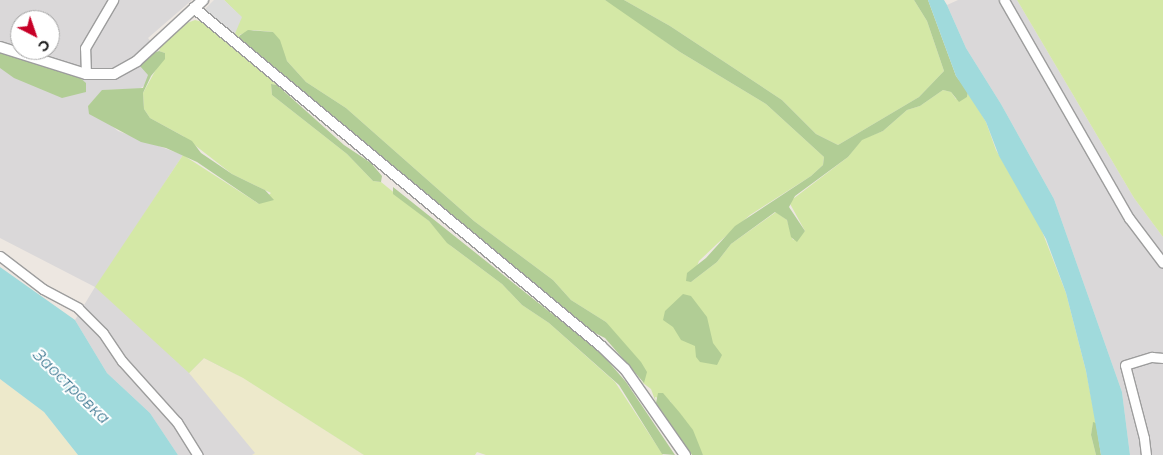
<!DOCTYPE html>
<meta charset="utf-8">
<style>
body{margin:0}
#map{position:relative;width:1163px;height:455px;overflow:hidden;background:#ede7e1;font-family:Montserrat,sans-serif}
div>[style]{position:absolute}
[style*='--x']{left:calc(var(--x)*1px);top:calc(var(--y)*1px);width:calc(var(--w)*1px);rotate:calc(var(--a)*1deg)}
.residential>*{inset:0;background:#dad8d9}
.farmland>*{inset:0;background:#ede9cb}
.grass>*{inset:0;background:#d4e8a6}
.forest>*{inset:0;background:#b1cd95}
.parking>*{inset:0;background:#dcdcdc}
.water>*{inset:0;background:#a0dadc}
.roads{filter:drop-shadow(1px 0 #9d9d9d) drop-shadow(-1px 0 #9d9d9d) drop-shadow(0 1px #9d9d9d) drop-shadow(0 -1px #9d9d9d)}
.minor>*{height:9px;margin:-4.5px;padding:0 4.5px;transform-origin:4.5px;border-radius:4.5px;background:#fff}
.tertiary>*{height:10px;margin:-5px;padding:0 5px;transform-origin:5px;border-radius:5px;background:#fff}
span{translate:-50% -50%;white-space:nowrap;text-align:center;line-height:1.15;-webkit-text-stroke:4px #fff;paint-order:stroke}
.water-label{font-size:16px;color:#417a93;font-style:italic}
.north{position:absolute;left:10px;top:10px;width:50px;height:50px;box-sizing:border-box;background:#fff;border:1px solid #a4a4a4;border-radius:50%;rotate:139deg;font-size:14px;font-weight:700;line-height:20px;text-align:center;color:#1c1c1c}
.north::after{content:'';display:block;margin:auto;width:18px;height:22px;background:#c70027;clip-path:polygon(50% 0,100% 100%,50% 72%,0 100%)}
</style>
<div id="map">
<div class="residential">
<div style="clip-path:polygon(evenodd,0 0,192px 0,148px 38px,159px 51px,153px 53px,147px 84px,139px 89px,103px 90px,88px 106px,118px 131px,183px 155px,96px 287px,364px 455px,178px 455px,150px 413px,107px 373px,75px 320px,95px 287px,0 238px,0 0,20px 20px,50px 20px,50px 50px,20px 50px,20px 20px)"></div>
<div style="clip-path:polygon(958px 0,1017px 0,1134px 198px,1163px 237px,1163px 455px,1130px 455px,1122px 392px,1054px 199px,1001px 104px,966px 48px,947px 5px)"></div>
</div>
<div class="farmland">
<div style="clip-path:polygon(204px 358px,243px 378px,364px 455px,252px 455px,255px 453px,189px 373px)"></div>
<div style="clip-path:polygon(0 379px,44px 412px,78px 455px,0 455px)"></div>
</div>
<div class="grass">
<div style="clip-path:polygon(224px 0,605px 0,616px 6px,680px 52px,766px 104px,824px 157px,823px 165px,811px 176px,750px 215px,718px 243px,699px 261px,691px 282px,717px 262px,731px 244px,776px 212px,787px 220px,793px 240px,805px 231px,789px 202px,848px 157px,862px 139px,883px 131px,907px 110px,920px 106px,943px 90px,951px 92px,956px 99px,967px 97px,968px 92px,986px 122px,996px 150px,1040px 226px,1066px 293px,1086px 371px,1096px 423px,1093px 423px,1091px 435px,1096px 455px,703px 455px,670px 401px,655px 397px,656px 403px,651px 389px,639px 380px,644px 383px,606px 322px,571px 300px,553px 280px,474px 221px,346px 108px,306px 82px,287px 61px,273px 32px,253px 30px,239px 35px,241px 41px,237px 39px,234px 32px,241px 17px)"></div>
<div style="clip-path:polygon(624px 0,914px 0,927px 21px,944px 71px,919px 97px,838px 145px,816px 134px,782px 100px,670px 26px)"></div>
<div style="clip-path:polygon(1017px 0,1163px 0,1163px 237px,1134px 198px)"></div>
<div style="clip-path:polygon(195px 20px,203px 22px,277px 85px,271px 84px,272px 95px,347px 154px,373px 181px,381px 182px,429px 221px,451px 246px,502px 284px,522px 305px,549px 323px,615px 382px,663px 455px,486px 455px,477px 452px,475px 455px,364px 455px,243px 378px,204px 358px,189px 373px,95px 287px,183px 155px,259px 204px,271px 193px,232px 174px,183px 136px,150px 118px,144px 109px,143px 93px,165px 53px,159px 51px,160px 47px,187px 23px)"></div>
</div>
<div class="forest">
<div style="clip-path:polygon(605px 0,624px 0,670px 26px,782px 100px,816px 134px,838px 145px,919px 97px,944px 71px,927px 21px,914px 0,928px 0,956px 76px,968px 92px,967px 97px,959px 102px,951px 92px,943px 90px,920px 106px,907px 110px,883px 131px,862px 140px,848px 157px,795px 196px,789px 207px,805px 231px,797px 242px,791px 237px,787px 220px,775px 212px,731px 244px,717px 262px,691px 282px,686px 281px,687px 273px,706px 258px,735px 226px,811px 176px,823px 165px,824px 157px,766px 104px,680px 52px)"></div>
<div style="clip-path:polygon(248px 30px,273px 32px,280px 40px,287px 61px,306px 82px,346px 108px,474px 221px,553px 280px,571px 300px,606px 322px,641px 362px,647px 372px,644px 383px,605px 338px,589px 330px,241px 41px,239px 36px)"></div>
<div style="clip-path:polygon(0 50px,79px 77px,86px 83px,86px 92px,62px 98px,14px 78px,0 68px)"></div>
<div style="clip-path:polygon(159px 51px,165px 53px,165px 59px,151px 76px,143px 93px,144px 109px,150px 118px,192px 141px,201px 153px,232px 174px,265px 190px,274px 200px,259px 204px,197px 162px,166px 148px,141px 142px,89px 114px,88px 106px,102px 90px,143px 88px,148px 75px,140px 66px,153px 53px)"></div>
<div style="clip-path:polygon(271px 84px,277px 85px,344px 145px,371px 163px,382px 176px,381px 182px,373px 181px,347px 154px,272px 95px)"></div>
<div style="clip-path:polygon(393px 187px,600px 352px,626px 382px,675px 455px,662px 454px,619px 385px,549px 323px,522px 305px,502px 284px,447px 243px,429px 221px,393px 194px)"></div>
<div style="clip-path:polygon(683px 294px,691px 296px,707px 317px,713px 343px,722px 355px,717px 365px,700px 362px,696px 357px,695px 346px,681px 340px,673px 327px,663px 320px,665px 311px)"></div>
<div style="clip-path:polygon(658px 393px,663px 393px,680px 413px,693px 430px,703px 455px,692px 455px,656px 403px)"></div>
<div style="clip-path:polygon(1093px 422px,1096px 423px,1101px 455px,1096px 455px,1091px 435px)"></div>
</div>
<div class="parking">
<div style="clip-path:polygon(214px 0,224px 0,242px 17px,234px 36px,204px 10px)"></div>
</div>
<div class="water">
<div style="clip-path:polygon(928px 0,944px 0,947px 5px,966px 48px,1001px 104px,1054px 199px,1122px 392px,1130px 455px,1101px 455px,1086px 371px,1066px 293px,1046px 239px,999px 156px,986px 122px,956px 76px)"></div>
<div style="clip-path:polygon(0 267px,75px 320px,107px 373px,150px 413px,178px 455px,78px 455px,44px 412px,0 379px)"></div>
</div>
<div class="roads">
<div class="minor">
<div style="--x:1004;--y:0;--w:251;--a:60.2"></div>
<div style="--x:1129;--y:218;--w:56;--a:52.9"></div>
<div style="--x:86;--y:74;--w:26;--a:-92"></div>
<div style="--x:85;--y:48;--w:56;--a:-59.7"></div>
<div style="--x:0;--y:256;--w:54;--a:37.5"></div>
<div style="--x:43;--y:289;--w:40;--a:28"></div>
<div style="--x:78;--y:308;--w:35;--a:45"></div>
<div style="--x:103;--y:333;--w:34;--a:56"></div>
<div style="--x:122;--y:361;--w:82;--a:48"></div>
<div style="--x:177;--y:422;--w:39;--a:58"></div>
<div style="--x:1146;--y:455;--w:17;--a:-97"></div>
<div style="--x:1144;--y:438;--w:75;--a:-104.6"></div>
<div style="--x:1125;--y:365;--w:28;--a:-17"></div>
<div style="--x:1152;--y:357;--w:11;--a:5"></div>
</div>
<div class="tertiary">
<div style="--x:194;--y:8;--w:529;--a:39.71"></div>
<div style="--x:601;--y:346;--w:33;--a:44"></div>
<div style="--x:625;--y:369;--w:105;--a:55.1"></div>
<div style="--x:0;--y:47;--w:90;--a:17.4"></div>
<div style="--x:86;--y:74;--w:28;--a:0"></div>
<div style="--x:114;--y:74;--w:26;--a:-29"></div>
<div style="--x:137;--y:61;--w:90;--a:-42.7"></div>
</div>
</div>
<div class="water-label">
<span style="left:71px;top:387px;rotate:44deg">Заостровка</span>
</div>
<div class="north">С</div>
</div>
